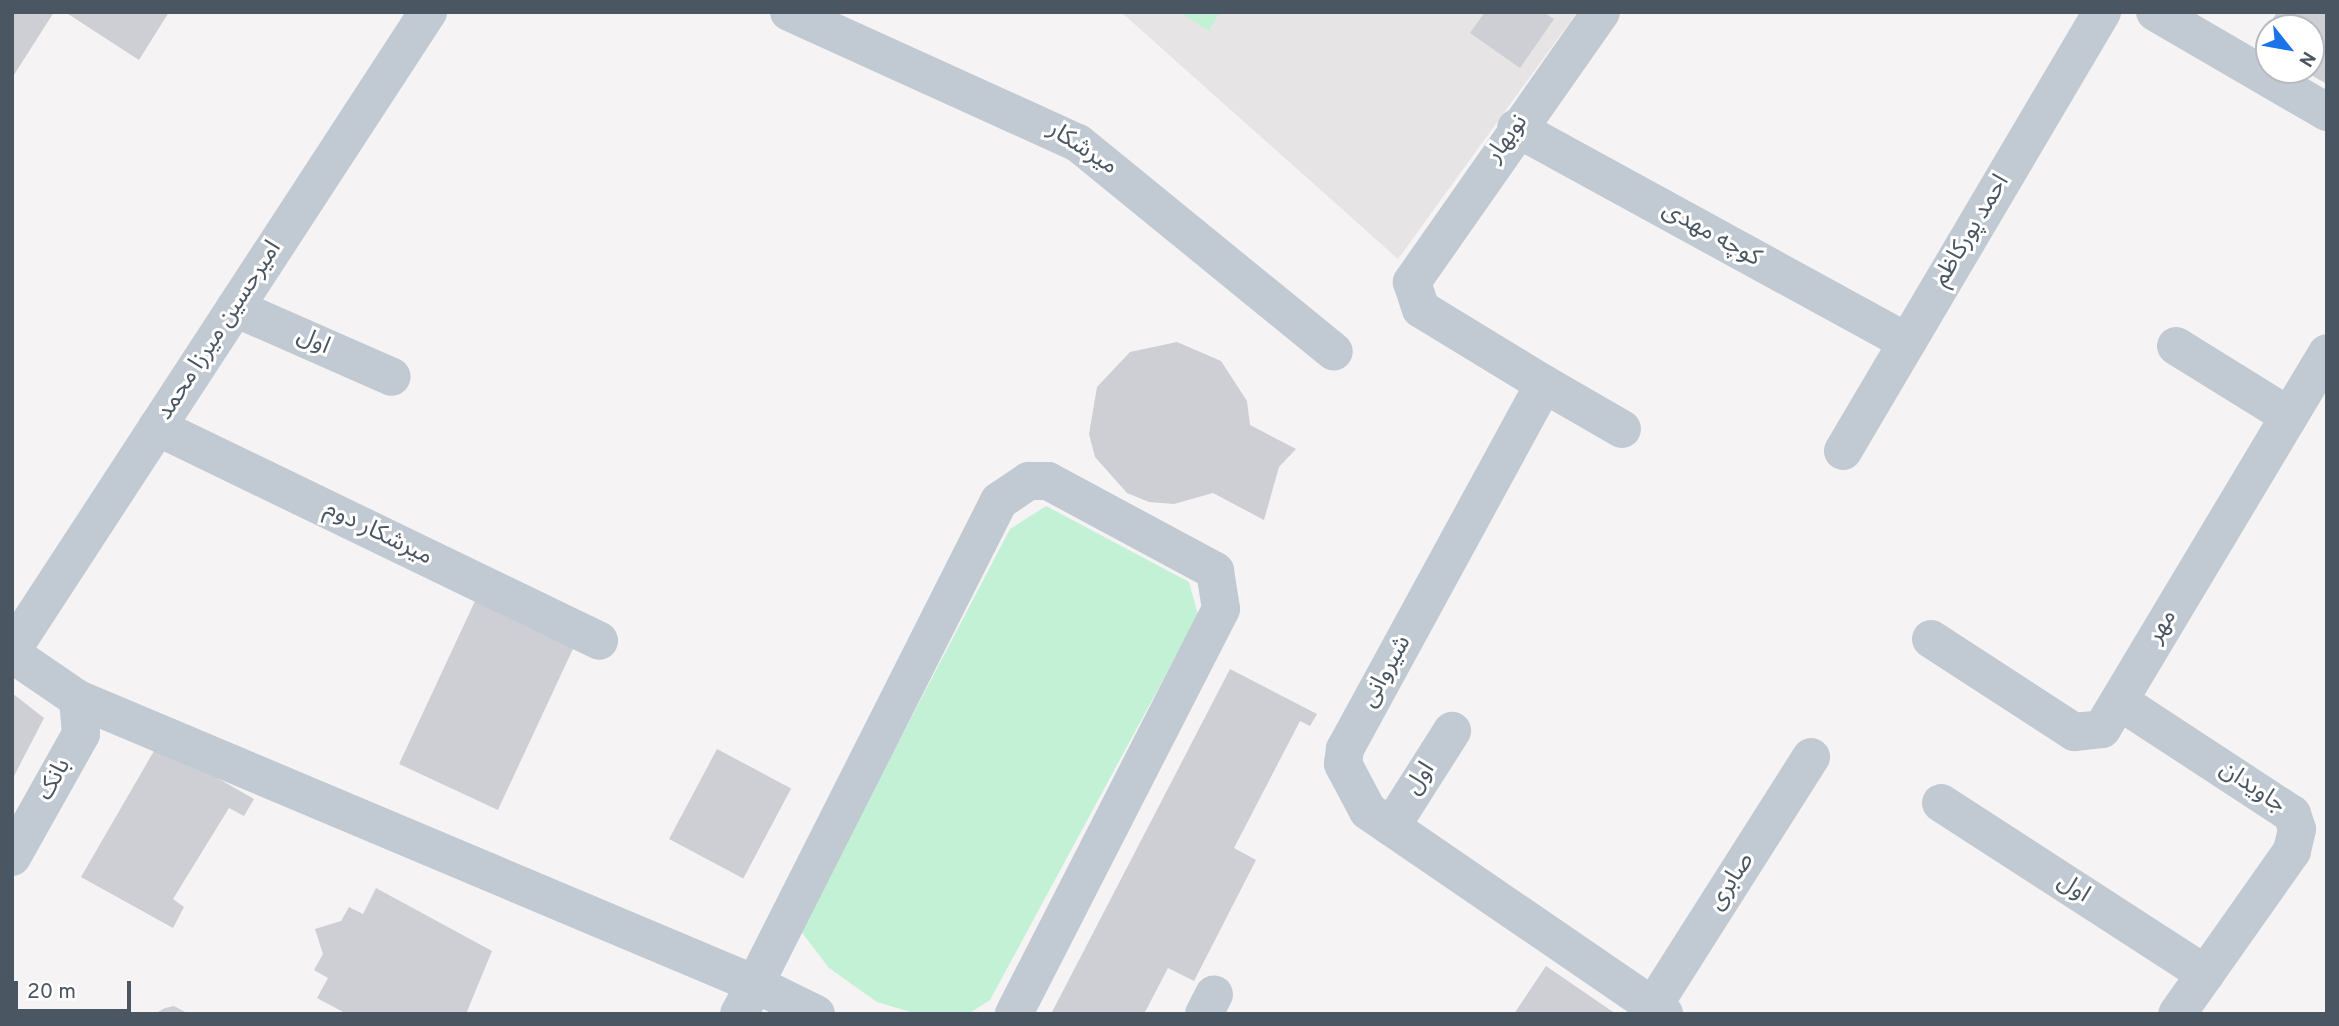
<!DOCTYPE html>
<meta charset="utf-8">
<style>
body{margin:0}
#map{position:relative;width:2339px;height:1026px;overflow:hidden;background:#f5f3f3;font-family:Overpass,"Noto Sans Arabic",sans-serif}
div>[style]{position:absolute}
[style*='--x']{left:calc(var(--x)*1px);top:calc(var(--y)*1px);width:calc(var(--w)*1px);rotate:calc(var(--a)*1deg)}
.education>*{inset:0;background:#e6e4e5}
.green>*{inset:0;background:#c3f1d5}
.building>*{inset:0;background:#cdcfd5;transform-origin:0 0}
.minor>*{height:38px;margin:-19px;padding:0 19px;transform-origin:19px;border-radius:19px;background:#c1cad2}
span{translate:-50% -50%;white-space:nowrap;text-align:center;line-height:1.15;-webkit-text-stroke:6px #fff;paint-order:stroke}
.street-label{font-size:24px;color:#4a5661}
.frame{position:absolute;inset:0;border:14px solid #4a5661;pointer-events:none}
.north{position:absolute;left:2255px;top:14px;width:70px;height:70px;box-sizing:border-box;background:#fff;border:2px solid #b7bbc0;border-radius:50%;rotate:121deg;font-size:19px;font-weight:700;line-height:28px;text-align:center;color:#4a5661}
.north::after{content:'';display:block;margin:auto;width:24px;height:32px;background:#1a73e8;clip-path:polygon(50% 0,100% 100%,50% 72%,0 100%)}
.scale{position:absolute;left:14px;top:981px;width:117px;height:32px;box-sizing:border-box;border:4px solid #4a5661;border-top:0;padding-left:9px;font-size:21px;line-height:24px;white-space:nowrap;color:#4a5661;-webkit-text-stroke:5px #fff;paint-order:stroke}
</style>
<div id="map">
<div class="education">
<div style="clip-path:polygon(1121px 12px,1577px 12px,1398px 259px)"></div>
</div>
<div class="green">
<div style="clip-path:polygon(1179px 12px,1220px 12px,1209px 31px)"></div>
<div style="clip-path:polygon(1046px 506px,1189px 582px,1198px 615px,990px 1000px,968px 1014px,917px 1014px,877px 1002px,829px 968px,800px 930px,1010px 529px)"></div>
</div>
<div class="building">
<div style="clip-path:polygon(12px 12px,54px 12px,12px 78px)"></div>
<div style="clip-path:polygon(65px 12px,169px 12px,139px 60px)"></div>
<div style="clip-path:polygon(1485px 12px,1543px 12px,1554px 19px,1520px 68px,1470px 33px)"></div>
<div style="clip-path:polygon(2277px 12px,2327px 12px,2327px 84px,2302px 70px,2311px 70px,2311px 28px,2269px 28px,2269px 51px,2257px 44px)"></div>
<div style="clip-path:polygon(1177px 342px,1221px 361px,1247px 401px,1250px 425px,1296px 449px,1279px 467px,1264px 520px,1213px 493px,1174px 504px,1149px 502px,1127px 493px,1095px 457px,1089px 434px,1097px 387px,1130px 352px)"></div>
<div style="left:476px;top:599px;width:109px;height:182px;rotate:25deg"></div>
<div style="clip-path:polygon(1230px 669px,1317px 714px,1310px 726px,1300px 721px,1234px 848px,1256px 860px,1194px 981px,1168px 968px,1144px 1014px,1051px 1014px)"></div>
<div style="clip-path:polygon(12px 693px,44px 718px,12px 780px)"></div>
<div style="clip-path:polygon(158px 744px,254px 799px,244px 816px,229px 808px,173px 899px,184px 907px,173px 928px,81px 877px)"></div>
<div style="left:717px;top:749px;width:84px;height:102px;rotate:28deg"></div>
<div style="clip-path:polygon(376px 888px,492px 951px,466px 1014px,347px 1014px,317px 998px,328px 978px,314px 970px,323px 954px,315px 929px,341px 921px,349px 907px,363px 914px)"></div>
<div style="clip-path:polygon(1546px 966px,1616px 1014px,1514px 1014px)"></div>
<div style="clip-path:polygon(174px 1006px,189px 1014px,154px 1014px,165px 1008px)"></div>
</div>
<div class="minor">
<div style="--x:789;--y:12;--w:317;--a:24.4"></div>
<div style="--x:1078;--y:143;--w:330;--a:39.2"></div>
<div style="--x:1601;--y:12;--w:330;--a:125"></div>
<div style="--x:1412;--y:282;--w:28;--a:72"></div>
<div style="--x:1421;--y:309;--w:144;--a:31.4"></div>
<div style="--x:1544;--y:384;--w:416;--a:118.6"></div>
<div style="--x:1345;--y:749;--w:15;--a:98"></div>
<div style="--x:1343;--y:764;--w:53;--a:62"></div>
<div style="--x:1368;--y:811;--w:359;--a:34.4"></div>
<div style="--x:2155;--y:12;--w:199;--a:30.2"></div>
<div style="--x:1516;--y:128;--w:446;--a:28.7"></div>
<div style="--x:235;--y:308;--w:171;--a:23.7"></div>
<div style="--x:2176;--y:346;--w:133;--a:31.8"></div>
<div style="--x:1544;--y:384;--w:90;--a:30"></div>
<div style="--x:157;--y:427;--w:491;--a:25.8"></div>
<div style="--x:1843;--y:451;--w:510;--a:-59.46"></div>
<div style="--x:1931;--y:639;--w:171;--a:33"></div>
<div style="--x:2074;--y:732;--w:28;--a:-6"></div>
<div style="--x:2102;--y:729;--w:438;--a:-59.1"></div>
<div style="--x:12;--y:650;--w:762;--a:-56.89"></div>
<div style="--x:12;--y:654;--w:80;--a:34.3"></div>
<div style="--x:78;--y:699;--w:735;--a:22.83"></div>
<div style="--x:755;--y:984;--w:541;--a:-63.2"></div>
<div style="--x:999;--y:501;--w:36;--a:-34"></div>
<div style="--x:1029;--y:481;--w:19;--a:0"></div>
<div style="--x:1048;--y:481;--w:190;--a:28.3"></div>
<div style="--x:1215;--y:571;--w:38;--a:81"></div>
<div style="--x:1221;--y:609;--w:455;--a:117.1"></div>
<div style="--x:2119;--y:701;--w:207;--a:33.2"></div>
<div style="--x:2292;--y:814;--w:16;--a:72"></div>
<div style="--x:2297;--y:829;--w:23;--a:103"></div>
<div style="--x:2292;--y:851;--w:199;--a:125.2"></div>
<div style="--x:1941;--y:803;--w:315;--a:32.9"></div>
<div style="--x:1391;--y:827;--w:114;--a:-57.6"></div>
<div style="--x:12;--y:857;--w:141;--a:-60.7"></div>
<div style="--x:81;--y:734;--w:35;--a:-95"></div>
<div style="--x:1653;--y:1006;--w:295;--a:-57.6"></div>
<div style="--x:739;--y:1014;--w:34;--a:-62"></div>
<div style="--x:755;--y:984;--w:68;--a:26.2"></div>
<div style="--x:1204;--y:1014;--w:22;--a:-63"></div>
</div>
<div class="street-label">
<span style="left:1508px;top:139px;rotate:-54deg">نوبهار</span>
<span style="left:1082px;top:149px;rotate:33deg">میرشکار</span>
<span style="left:1972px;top:231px;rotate:-59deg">احمد پورکاظم</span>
<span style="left:1711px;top:235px;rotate:29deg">کوچه مهدی</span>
<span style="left:220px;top:331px;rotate:-57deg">امیرحسین میرزا محمد</span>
<span style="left:313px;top:342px;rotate:24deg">اول</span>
<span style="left:378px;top:534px;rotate:26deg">میرشکار دوم</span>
<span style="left:2163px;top:627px;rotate:-59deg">مهر</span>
<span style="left:1387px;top:672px;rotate:-61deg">شیروانی</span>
<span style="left:1421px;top:779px;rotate:-57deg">اول</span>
<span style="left:55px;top:780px;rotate:-61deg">بانک</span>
<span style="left:2252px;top:788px;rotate:34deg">جاویدان</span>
<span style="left:1732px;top:882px;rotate:-57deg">صابری</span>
<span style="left:2073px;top:889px;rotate:33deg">اول</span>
</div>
<div class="frame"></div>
<div class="north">N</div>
<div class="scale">20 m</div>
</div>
